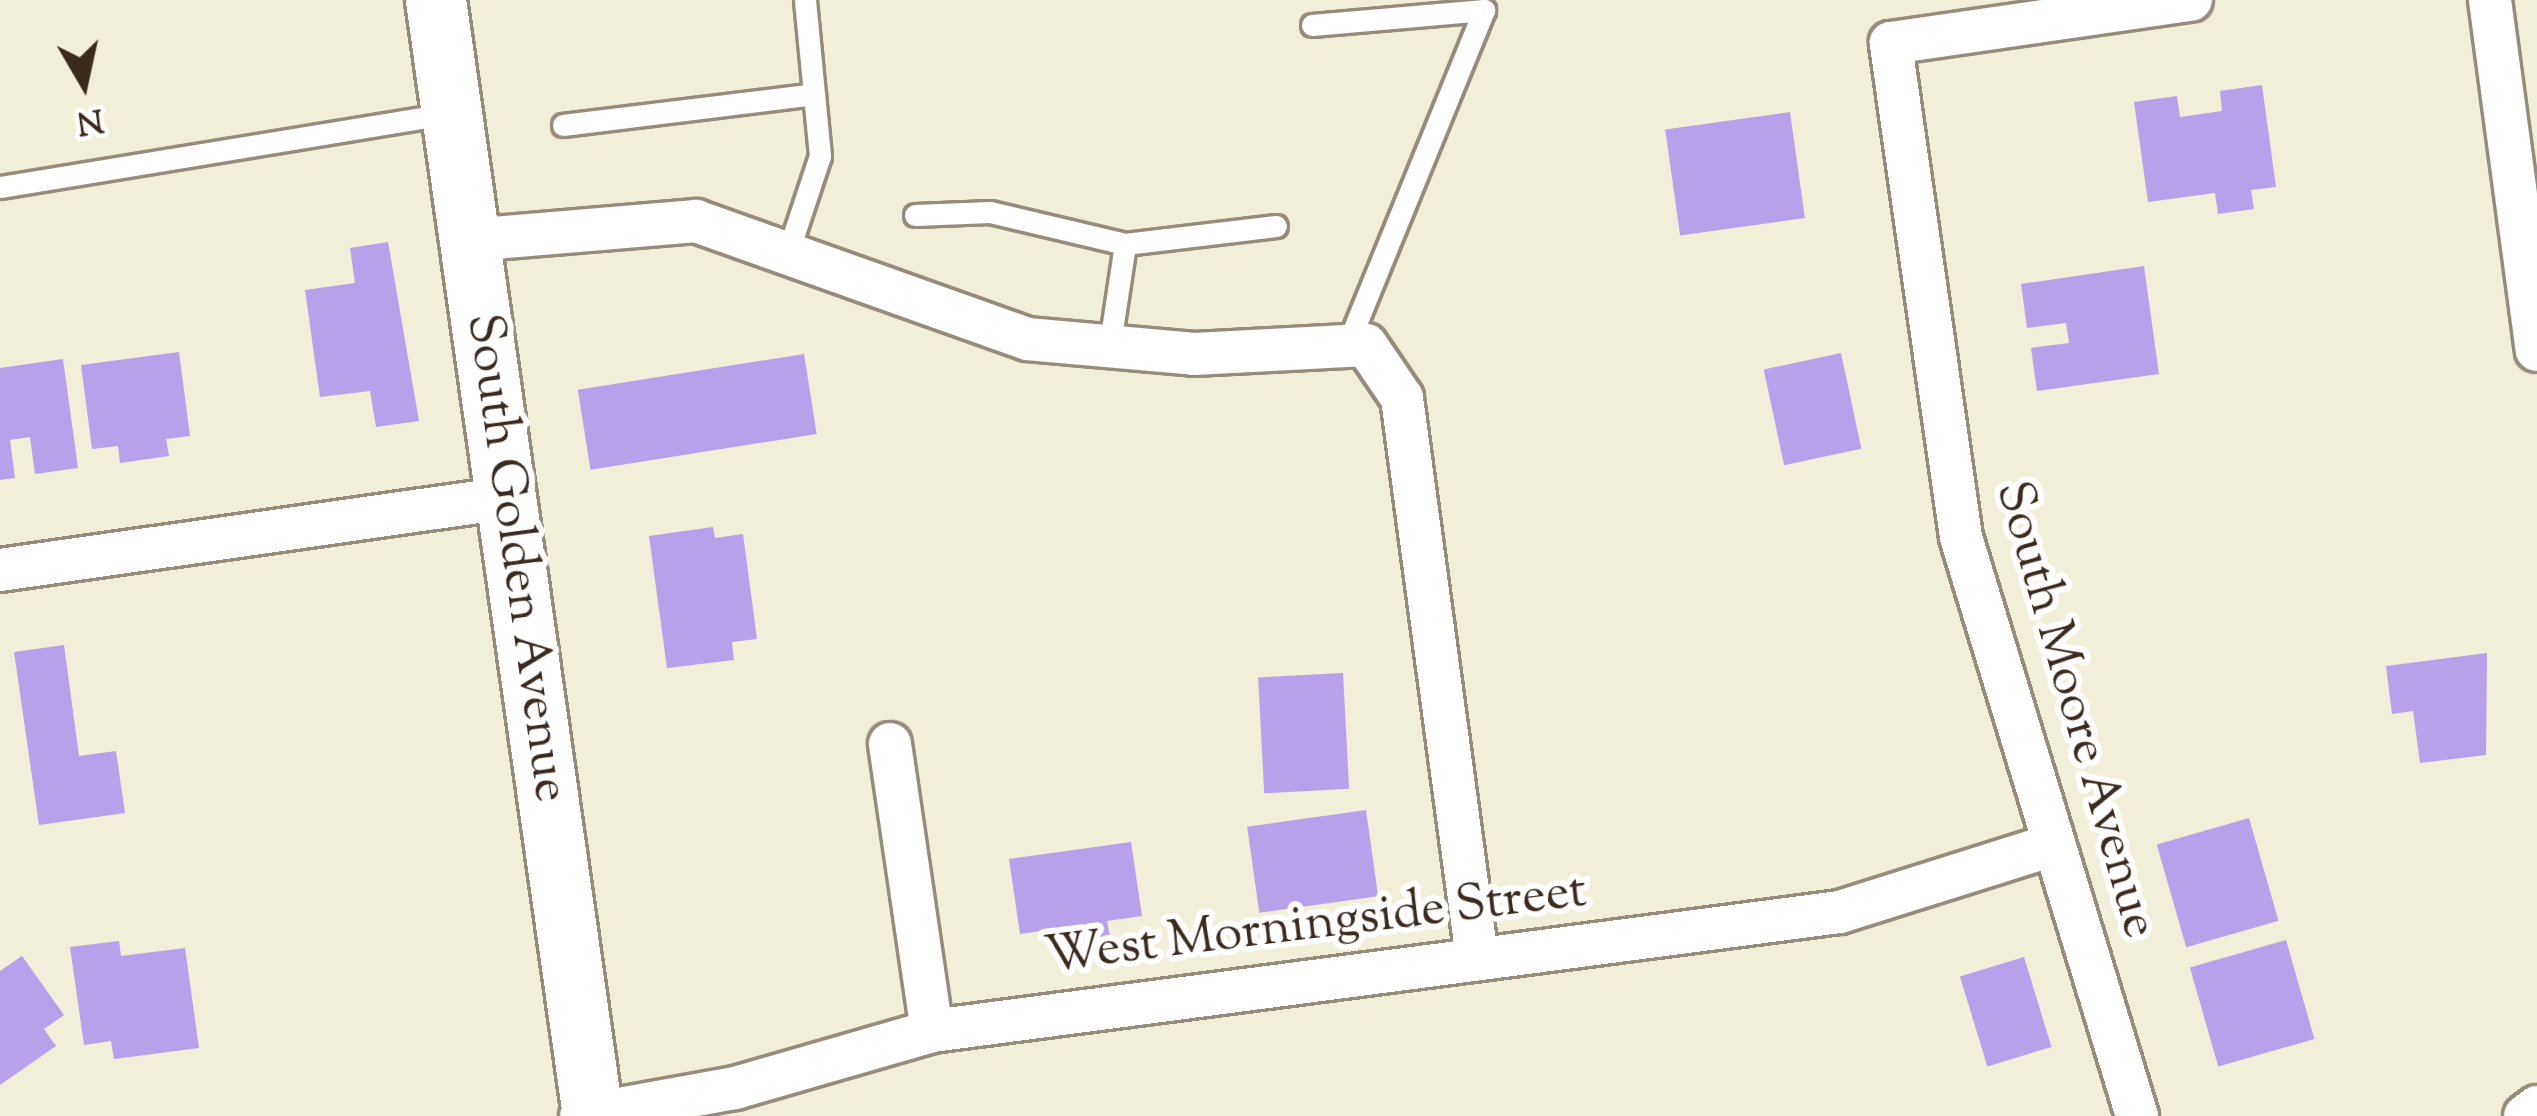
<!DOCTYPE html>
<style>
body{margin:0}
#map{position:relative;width:2537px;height:1116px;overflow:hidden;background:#f1eed9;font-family:"Sorts Mill Goudy",serif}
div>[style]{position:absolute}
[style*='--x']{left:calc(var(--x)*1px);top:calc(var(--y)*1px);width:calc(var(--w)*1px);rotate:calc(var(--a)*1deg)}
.building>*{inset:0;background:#b8a1eb;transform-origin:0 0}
.roads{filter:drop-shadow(3px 0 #968c7c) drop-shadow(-3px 0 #968c7c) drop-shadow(0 3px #968c7c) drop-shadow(0 -3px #968c7c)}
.lane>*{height:21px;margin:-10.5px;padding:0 10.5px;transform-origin:10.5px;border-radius:10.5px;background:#fff}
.street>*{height:42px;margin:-21px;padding:0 21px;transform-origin:21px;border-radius:21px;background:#fff}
.secondary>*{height:60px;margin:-30px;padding:0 30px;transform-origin:30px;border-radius:30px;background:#fff}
span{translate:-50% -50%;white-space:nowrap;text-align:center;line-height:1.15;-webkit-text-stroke:12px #fff;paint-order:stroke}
.street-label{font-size:51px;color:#3b2a1e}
.north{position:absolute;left:24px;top:24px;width:120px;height:120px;-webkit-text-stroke:9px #fff;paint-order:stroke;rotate:171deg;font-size:33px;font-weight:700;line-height:48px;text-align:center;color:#3b2a1e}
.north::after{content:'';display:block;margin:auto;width:42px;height:54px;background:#3b2a1e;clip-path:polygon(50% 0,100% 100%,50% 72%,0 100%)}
</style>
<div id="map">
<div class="building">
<div style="clip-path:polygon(2262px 85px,2276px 187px,2251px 190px,2254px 209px,2218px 214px,2215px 193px,2148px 202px,2134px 102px,2177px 96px,2180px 117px,2222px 111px,2220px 91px)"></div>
<div style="left:1790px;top:112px;width:107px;height:126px;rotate:82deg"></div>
<div style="clip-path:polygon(388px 242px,419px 421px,376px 427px,370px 391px,320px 397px,305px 290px,355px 283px,350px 248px)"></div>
<div style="clip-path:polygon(2144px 266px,2159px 374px,2037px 391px,2031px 348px,2069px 343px,2066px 323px,2027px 328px,2021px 284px)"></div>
<div style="clip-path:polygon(179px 352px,190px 436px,166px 439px,169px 456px,120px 463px,118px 446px,92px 449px,81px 365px)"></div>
<div style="left:1841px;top:353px;width:98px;height:79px;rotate:78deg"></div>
<div style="left:804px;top:354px;width:81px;height:229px;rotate:81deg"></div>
<div style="clip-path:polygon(63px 359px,78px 468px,35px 474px,30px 437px,10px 440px,15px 478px,0 480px,0 368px)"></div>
<div style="clip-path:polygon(713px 527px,715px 538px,743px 534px,757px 639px,732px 642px,734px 660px,667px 668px,649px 536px)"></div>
<div style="clip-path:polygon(64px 645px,79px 756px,116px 751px,125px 813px,39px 825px,14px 652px)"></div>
<div style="clip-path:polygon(2487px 653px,2486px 755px,2420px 763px,2413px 711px,2392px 714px,2386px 666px)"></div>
<div style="left:1343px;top:673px;width:116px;height:85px;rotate:87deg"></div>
<div style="left:1366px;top:810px;width:87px;height:120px;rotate:82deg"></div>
<div style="left:2249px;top:818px;width:107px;height:96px;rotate:74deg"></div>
<div style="clip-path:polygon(1131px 842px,1142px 916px,1107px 921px,1110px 936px,1057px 943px,1055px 929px,1020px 934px,1009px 859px)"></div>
<div style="left:2286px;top:940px;width:103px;height:100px;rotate:74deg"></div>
<div style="clip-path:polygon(119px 941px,121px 956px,185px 948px,199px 1048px,114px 1059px,111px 1041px,84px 1045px,70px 947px)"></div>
<div style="clip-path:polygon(22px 956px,64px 1015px,44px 1029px,56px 1046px,0 1085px,0 971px)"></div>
<div style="left:2024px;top:957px;width:94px;height:67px;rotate:73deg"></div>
</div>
<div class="roads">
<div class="lane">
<div style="--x:1312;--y:25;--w:173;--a:-5"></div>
<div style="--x:1484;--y:10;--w:357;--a:112.2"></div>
<div style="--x:563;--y:125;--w:253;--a:-7"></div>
<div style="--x:0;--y:187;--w:452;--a:-9.3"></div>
<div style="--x:915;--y:215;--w:75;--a:-2.3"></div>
<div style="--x:990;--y:212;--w:139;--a:13.3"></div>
<div style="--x:1125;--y:244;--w:152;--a:-6.8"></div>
<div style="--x:788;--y:252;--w:101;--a:-71.6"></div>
<div style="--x:820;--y:156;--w:157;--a:-95.5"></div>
<div style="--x:1109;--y:350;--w:107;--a:-81.4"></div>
</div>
<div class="street">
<div style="--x:2490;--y:0;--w:353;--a:82.4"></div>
<div style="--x:470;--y:240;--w:227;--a:-4.8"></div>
<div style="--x:696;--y:221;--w:351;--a:19.6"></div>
<div style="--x:1027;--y:339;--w:168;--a:5.1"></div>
<div style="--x:1194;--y:354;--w:172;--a:-3"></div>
<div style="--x:1366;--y:345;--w:64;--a:55.8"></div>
<div style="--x:1402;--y:398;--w:565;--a:82.37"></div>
<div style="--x:0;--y:570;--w:511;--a:-8.1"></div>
<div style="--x:890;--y:744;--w:290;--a:81.7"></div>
<div style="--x:581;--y:1116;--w:157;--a:-10.3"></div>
<div style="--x:735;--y:1088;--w:205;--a:-16.1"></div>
<div style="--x:932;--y:1031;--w:916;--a:-7.47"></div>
<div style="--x:1840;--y:912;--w:223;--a:-17.5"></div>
<div style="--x:2137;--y:1116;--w:605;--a:-106.91"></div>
<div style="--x:1961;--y:537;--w:499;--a:-98.1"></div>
<div style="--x:1891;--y:43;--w:303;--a:-8.2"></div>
<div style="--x:2525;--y:1116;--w:15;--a:-37"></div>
</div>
<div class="secondary">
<div style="--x:436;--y:0;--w:1127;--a:81.99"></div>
</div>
</div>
<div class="street-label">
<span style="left:515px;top:558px;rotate:82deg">South Golden Avenue</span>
<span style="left:2074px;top:710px;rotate:74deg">South Moore Avenue</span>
<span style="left:1316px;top:926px;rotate:-7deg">West Morningside Street</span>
</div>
<div class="north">N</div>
</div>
